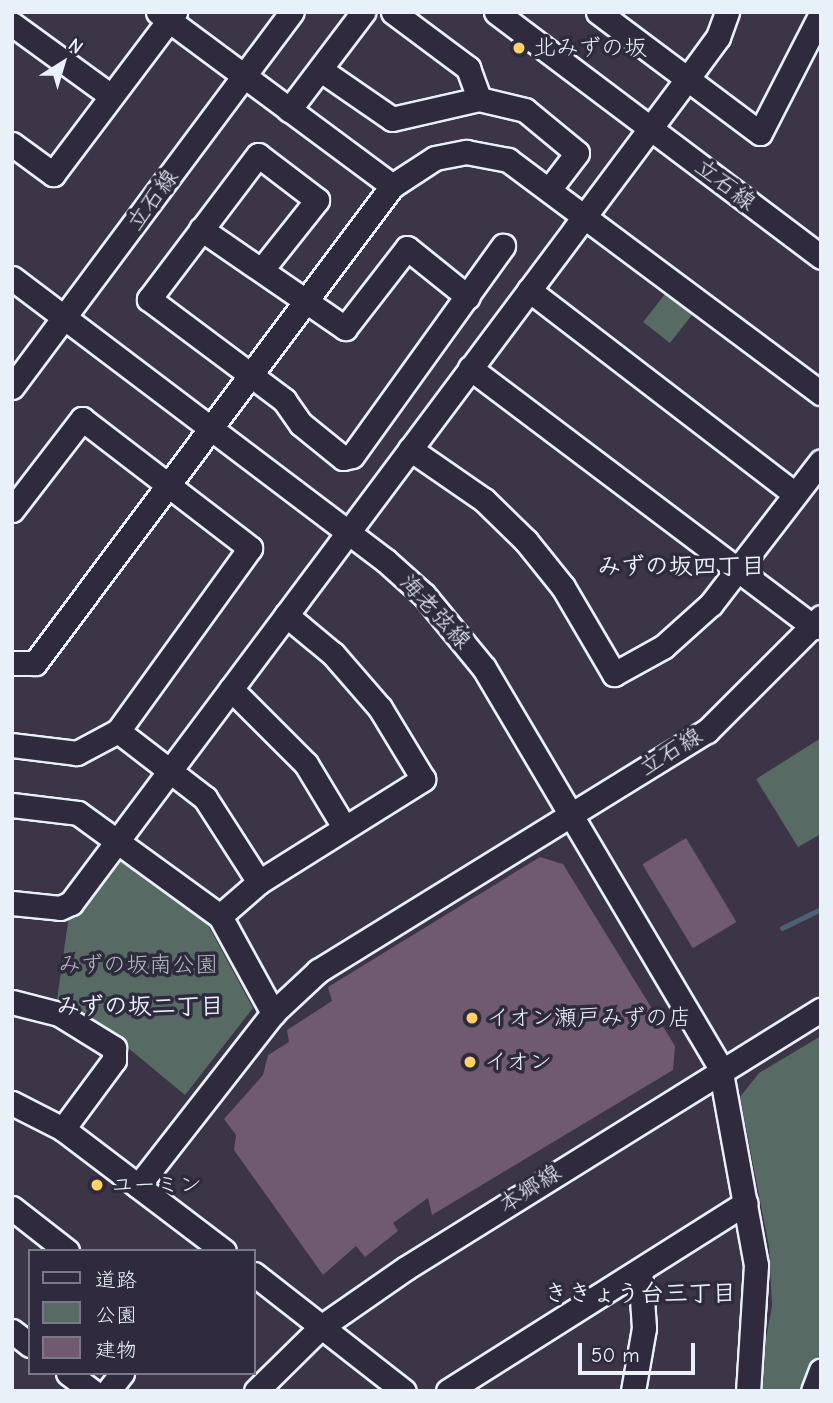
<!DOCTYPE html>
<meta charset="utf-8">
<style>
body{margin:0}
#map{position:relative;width:833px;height:1403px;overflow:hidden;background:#3c3447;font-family:"Comic Neue","Klee One",sans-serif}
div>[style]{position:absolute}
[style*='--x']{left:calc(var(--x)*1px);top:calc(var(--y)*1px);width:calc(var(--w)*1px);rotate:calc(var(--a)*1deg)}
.green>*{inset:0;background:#576a64;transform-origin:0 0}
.stream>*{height:4.5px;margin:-2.25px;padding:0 2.25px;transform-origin:2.25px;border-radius:2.25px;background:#4c6177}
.building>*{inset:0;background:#6f5a70;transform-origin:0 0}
.roads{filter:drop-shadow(2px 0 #e8f1f8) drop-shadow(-2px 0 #e8f1f8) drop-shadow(0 2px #e8f1f8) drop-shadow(0 -2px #e8f1f8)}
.minor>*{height:23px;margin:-11.5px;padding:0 11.5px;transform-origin:11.5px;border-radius:11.5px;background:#2f2a3d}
.dots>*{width:19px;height:19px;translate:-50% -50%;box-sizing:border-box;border:4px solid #2f2a3d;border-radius:50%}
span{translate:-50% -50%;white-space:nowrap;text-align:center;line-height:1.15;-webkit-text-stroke:7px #2f2a3d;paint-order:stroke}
.poi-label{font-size:23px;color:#e8f1f8}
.left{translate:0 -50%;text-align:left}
.street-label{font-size:23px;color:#e8f1f8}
.park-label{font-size:23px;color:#aebbbd}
.neighbourhood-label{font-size:24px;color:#e8f1f8;font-weight:700}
.frame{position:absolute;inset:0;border:14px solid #e8f1f8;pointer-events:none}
.legend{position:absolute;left:28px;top:1249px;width:228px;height:126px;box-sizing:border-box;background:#2f2a3d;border:2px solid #797a88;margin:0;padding:9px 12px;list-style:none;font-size:21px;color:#e8f1f8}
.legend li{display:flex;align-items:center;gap:14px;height:35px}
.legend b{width:35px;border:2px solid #797a88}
.north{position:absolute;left:28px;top:28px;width:70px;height:70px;-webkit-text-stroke:5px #2f2a3d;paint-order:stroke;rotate:37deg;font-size:19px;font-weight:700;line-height:28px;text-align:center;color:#e8f1f8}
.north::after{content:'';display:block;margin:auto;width:24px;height:32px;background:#e8f1f8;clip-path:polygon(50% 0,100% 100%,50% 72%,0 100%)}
.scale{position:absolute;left:578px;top:1343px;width:117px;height:32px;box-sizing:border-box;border:4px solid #e8f1f8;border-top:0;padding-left:9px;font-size:21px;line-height:24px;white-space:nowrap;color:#e8f1f8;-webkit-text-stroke:5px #2f2a3d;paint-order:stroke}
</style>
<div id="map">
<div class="green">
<div style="left:669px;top:289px;width:34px;height:42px;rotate:38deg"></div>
<div style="clip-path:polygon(821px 738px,821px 834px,798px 847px,756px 779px)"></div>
<div style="clip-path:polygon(118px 853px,208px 925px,253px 1008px,185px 1095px,121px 1042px,56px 1007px,69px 915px)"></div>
<div style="clip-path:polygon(821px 1036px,821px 1350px,805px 1391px,756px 1391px,772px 1306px,769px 1247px,740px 1097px,759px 1073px)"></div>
</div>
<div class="stream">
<div style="--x:782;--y:928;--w:43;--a:-26"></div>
</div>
<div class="building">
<div style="left:686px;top:838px;width:98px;height:51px;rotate:59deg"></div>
<div style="clip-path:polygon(540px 857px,563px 864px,675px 1046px,673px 1070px,432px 1215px,428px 1198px,393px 1223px,398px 1231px,365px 1257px,356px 1246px,323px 1275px,234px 1150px,236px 1135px,224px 1119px,263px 1075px,268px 1055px,289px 1042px,287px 1030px,332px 1001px,328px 987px)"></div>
</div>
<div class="roads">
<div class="minor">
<div style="--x:158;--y:12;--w:292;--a:36.6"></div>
<div style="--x:393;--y:12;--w:94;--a:36.7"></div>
<div style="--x:468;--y:68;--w:33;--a:70"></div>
<div style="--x:496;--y:12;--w:407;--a:37"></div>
<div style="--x:598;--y:12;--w:202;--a:36.8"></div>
<div style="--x:760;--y:133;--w:134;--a:-62.9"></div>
<div style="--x:12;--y:24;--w:122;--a:36"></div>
<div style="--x:321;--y:70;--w:86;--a:34.6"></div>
<div style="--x:392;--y:119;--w:89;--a:-12.9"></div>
<div style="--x:479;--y:99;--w:47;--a:13.4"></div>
<div style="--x:525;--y:110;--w:67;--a:39.6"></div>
<div style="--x:577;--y:153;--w:43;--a:127.4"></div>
<div style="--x:289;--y:110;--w:123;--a:-52.9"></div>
<div style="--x:12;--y:144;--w:51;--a:36.2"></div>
<div style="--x:53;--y:174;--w:203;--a:-53"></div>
<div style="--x:201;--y:229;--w:175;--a:34.5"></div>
<div style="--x:345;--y:328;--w:101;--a:-52.2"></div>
<div style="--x:407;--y:248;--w:78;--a:38.8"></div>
<div style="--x:263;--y:268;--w:87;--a:-51.5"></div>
<div style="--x:317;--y:200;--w:74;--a:-142.7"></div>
<div style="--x:258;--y:155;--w:181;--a:127.1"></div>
<div style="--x:149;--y:299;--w:169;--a:36.8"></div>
<div style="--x:284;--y:400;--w:29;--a:55"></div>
<div style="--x:301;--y:424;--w:54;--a:39"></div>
<div style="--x:343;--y:458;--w:9;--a:-13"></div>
<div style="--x:352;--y:456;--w:259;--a:-54.3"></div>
<div style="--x:12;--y:278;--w:468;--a:37.1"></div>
<div style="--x:385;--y:560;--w:52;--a:41.9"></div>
<div style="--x:424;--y:595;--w:94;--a:50.6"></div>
<div style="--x:484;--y:668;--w:464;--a:59.4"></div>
<div style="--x:720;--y:1067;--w:201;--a:79.7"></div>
<div style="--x:756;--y:1265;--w:126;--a:93.6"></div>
<div style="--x:529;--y:290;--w:335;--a:37.5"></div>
<div style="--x:470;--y:368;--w:431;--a:37"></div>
<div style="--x:12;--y:387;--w:468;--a:-53.3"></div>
<div style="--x:410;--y:449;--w:90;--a:34.6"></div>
<div style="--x:484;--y:500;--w:59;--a:44.3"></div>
<div style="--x:526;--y:541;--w:59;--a:51.2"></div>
<div style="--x:563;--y:587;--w:101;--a:59.6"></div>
<div style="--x:614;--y:674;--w:56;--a:-28.9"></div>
<div style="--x:663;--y:647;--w:64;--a:-41.9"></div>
<div style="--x:711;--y:604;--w:180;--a:-52.4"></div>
<div style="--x:12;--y:510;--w:115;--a:-52.4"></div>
<div style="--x:82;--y:419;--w:212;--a:37.5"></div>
<div style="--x:250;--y:548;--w:226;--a:125.8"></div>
<div style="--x:118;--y:731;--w:47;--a:151.8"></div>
<div style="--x:77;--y:753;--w:65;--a:-173"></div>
<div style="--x:12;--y:663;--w:23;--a:0"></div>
<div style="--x:35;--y:663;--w:596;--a:-53.19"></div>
<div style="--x:392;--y:186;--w:51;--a:-33.1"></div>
<div style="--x:435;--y:158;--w:32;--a:-11"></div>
<div style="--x:466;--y:152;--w:43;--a:10.8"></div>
<div style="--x:508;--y:160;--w:390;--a:36.7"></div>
<div style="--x:231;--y:689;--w:106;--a:45"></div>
<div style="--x:306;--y:764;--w:74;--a:58.9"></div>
<div style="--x:118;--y:731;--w:110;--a:37.6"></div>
<div style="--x:205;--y:798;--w:100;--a:57.3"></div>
<div style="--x:12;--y:805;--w:66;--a:6.9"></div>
<div style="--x:78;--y:813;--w:175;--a:36"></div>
<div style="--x:220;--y:916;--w:111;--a:61.3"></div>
<div style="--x:12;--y:903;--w:48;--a:5.9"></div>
<div style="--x:60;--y:908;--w:12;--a:-24"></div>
<div style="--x:71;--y:903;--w:1030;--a:-53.21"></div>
<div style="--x:688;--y:78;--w:51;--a:-53.8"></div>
<div style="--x:718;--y:37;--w:27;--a:-70"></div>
<div style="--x:220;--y:916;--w:52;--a:-41.1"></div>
<div style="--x:259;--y:882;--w:194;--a:-32.1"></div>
<div style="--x:423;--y:779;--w:83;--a:-121.2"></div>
<div style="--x:380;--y:708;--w:72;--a:-131"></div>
<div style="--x:333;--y:654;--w:61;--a:-140.3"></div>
<div style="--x:12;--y:1002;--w:49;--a:14.3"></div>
<div style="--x:59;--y:1014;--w:65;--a:31.7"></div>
<div style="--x:114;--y:1048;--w:12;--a:90"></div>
<div style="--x:114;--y:1060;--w:86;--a:126.5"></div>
<div style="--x:12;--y:1103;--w:57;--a:27"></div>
<div style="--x:63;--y:1129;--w:202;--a:37.2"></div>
<div style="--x:138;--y:1186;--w:219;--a:-52"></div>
<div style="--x:273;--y:1013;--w:62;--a:-43"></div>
<div style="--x:318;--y:971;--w:457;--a:-31.7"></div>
<div style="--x:707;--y:731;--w:161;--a:-45"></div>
<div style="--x:12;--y:1208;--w:70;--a:38"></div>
<div style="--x:254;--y:1274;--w:190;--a:38"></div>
<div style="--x:12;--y:1331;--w:23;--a:38"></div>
<div style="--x:68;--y:1373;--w:30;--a:37"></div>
<div style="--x:108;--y:1391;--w:23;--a:-52"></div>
<div style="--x:256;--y:1391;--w:91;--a:-44.6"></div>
<div style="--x:321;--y:1327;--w:103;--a:-34.8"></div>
<div style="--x:406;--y:1268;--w:489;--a:-31.9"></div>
<div style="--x:448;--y:1391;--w:352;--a:-32.3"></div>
<div style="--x:633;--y:1391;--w:64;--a:-80.1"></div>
<div style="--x:644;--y:1328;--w:58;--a:-93.9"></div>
<div style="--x:813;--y:1391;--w:22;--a:-69"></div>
</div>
</div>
<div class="dots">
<div style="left:519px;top:48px;background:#ffd166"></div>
<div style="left:472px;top:1018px;background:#ffd166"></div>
<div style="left:470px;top:1062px;background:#ffd166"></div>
<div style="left:97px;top:1185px;background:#ffd166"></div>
</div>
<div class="poi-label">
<span class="left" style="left:533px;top:48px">北みずの坂</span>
<span class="left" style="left:486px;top:1018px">イオン瀬戸みずの店</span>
<span class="left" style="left:484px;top:1062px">イオン</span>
<span class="left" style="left:111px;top:1185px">ユーミン</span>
</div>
<div class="street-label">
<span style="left:725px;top:185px;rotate:37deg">立石線</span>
<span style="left:153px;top:200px;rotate:-54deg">立石線</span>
<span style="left:435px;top:612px;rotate:47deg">海老弦線</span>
<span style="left:671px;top:752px;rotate:-32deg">立石線</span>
<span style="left:530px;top:1189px;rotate:-33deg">本郷線</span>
</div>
<div class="park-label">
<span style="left:138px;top:965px">みずの坂南公園</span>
</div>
<div class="neighbourhood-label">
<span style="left:681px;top:567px">みずの坂四丁目</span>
<span style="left:140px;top:1007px">みずの坂二丁目</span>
<span style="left:640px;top:1294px">ききょう台三丁目</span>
</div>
<div class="frame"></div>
<ul class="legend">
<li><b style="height:9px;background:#2f2a3d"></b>道路</li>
<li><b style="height:19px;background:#576a64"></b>公園</li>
<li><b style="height:19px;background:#6f5a70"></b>建物</li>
</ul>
<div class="north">N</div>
<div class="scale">50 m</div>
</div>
